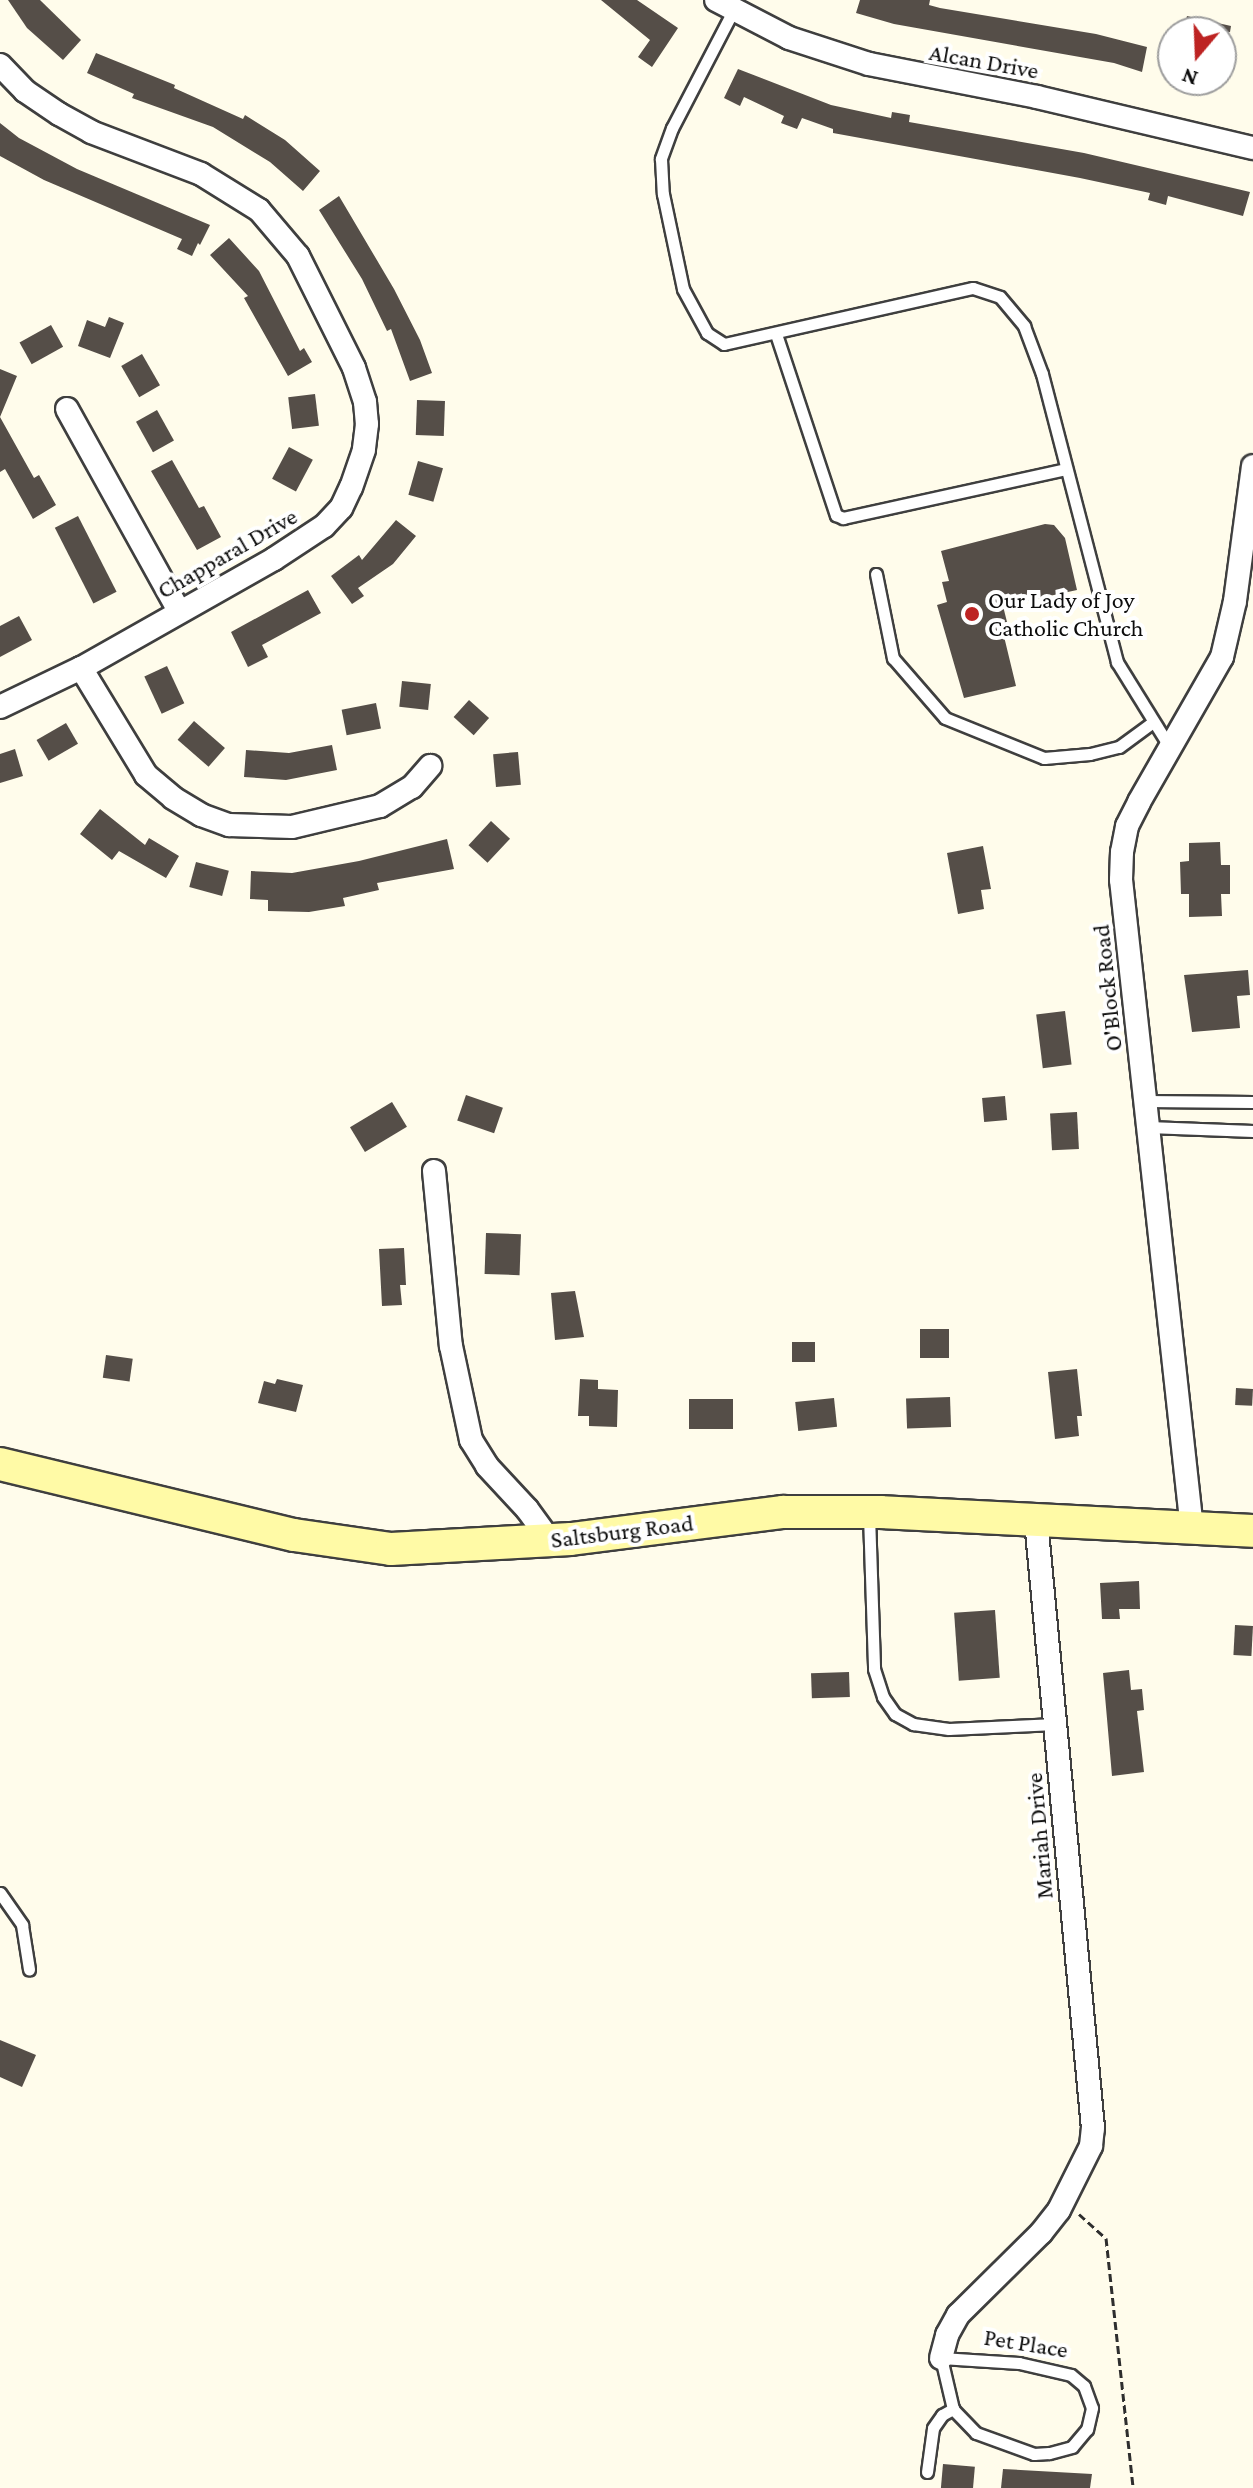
<!DOCTYPE html>
<style>
body{margin:0}
#map{position:relative;width:1253px;height:2488px;overflow:hidden;background:#fffceb;font-family:"Crimson Pro",serif}
div>[style]{position:absolute}
[style*='--x']{left:calc(var(--x)*1px);top:calc(var(--y)*1px);width:calc(var(--w)*1px);rotate:calc(var(--a)*1deg)}
.building>*{inset:0;background:#554e48;transform-origin:0 0}
.path>*{height:3px;margin-top:-1.5px;transform-origin:0;background:repeating-linear-gradient(90deg,#2e2e2e 0 8px,transparent 0 12px)}
.roads{filter:drop-shadow(2px 0 #3f3f3f) drop-shadow(-2px 0 #3f3f3f) drop-shadow(0 2px #3f3f3f) drop-shadow(0 -2px #3f3f3f)}
.lane>*{height:11px;margin:-5.5px;padding:0 5.5px;transform-origin:5.5px;border-radius:5.5px;background:#fff}
.street>*{height:22px;margin:-11px;padding:0 11px;transform-origin:11px;border-radius:11px;background:#fff}
.secondary>*{height:32px;margin:-16px;padding:0 16px;transform-origin:16px;border-radius:16px;background:#fffaa6}
.dots>*{width:22px;height:22px;translate:-50% -50%;box-sizing:border-box;border:4px solid #fff;border-radius:50%}
span{translate:-50% -50%;white-space:nowrap;text-align:center;line-height:1.15;-webkit-text-stroke:8px #fff;paint-order:stroke}
.street-label{font-size:24px;color:#0c0c0c}
.poi-label{font-size:24px;color:#0c0c0c}
.left{translate:0 -50%;text-align:left}
.north{position:absolute;left:1157px;top:16px;width:80px;height:80px;box-sizing:border-box;background:#fff;border:2px solid #9e9e9e;border-radius:50%;rotate:199deg;font-size:22px;font-weight:700;line-height:32px;text-align:center;color:#0c0c0c}
.north::after{content:'';display:block;margin:auto;width:28px;height:36px;background:#bd2322;clip-path:polygon(50% 0,100% 100%,50% 72%,0 100%)}
</style>
<div id="map">
<div class="building">
<div style="clip-path:polygon(8px 0,40px 0,81px 40px,63px 60px,27px 28px)"></div>
<div style="clip-path:polygon(601px 0,637px 0,678px 28px,652px 67px,638px 57px,650px 40px)"></div>
<div style="clip-path:polygon(860px 0,930px 0,929px 5px,940px 8px,1096px 34px,1147px 47px,1142px 72px,1114px 63px,894px 24px,856px 13px)"></div>
<div style="clip-path:polygon(1187px 16px,1231px 26px,1230px 32px,1183px 32px)"></div>
<div style="clip-path:polygon(96px 53px,175px 85px,174px 88px,243px 119px,245px 115px,285px 140px,320px 171px,303px 191px,270px 162px,213px 127px,132px 98px,134px 94px,87px 73px)"></div>
<div style="clip-path:polygon(738px 69px,831px 105px,891px 118px,892px 112px,910px 115px,909px 122px,1084px 153px,1250px 192px,1243px 216px,1168px 196px,1166px 205px,1148px 200px,1150px 193px,1080px 178px,833px 133px,833px 129px,802px 118px,797px 129px,781px 123px,784px 116px,744px 97px,740px 106px,724px 98px)"></div>
<div style="clip-path:polygon(0 123px,19px 138px,77px 169px,210px 225px,200px 245px,198px 243px,192px 256px,177px 249px,182px 239px,44px 180px,0 156px)"></div>
<div style="clip-path:polygon(339px 196px,394px 289px,420px 340px,432px 373px,410px 381px,391px 329px,387px 331px,362px 279px,319px 210px)"></div>
<div style="clip-path:polygon(229px 238px,259px 271px,300px 351px,304px 348px,312px 362px,288px 376px,244px 298px,248px 296px,210px 255px)"></div>
<div style="clip-path:polygon(109px 317px,124px 323px,110px 358px,78px 346px,87px 320px,105px 327px)"></div>
<div style="left:51px;top:325px;width:25px;height:36px;rotate:61deg"></div>
<div style="left:142px;top:354px;width:36px;height:24px;rotate:60deg"></div>
<div style="clip-path:polygon(0 369px,17px 376px,0 417px,34px 478px,39px 475px,56px 505px,33px 519px,5px 469px,0 472px)"></div>
<div style="left:315px;top:394px;width:32px;height:27px;rotate:83deg"></div>
<div style="left:417px;top:400px;width:28px;height:35px;rotate:2deg"></div>
<div style="left:157px;top:410px;width:35px;height:24px;rotate:61deg"></div>
<div style="left:289px;top:447px;width:27px;height:36px;rotate:28deg"></div>
<div style="clip-path:polygon(172px 460px,199px 508px,204px 506px,221px 537px,197px 550px,151px 471px)"></div>
<div style="left:418px;top:461px;width:26px;height:35px;rotate:16deg"></div>
<div style="left:78px;top:516px;width:85px;height:26px;rotate:63deg"></div>
<div style="clip-path:polygon(396px 520px,416px 536px,393px 564px,358px 588px,364px 596px,352px 604px,331px 576px,359px 555px,362px 560px)"></div>
<div style="clip-path:polygon(1045px 524px,1054px 525px,1065px 538px,1077px 590px,1003px 606px,1007px 622px,1001px 624px,1016px 686px,964px 698px,937px 605px,947px 602px,942px 582px,949px 581px,941px 551px)"></div>
<div style="clip-path:polygon(308px 590px,321px 613px,262px 645px,268px 657px,248px 667px,231px 632px)"></div>
<div style="clip-path:polygon(19px 616px,32px 640px,0 657px,0 626px)"></div>
<div style="left:167px;top:666px;width:41px;height:25px;rotate:65deg"></div>
<div style="left:402px;top:681px;width:29px;height:26px;rotate:6deg"></div>
<div style="left:469px;top:700px;width:27px;height:23px;rotate:42deg"></div>
<div style="left:376px;top:703px;width:26px;height:35px;rotate:79deg"></div>
<div style="left:194px;top:721px;width:41px;height:25px;rotate:41deg"></div>
<div style="left:66px;top:723px;width:24px;height:34px;rotate:60deg"></div>
<div style="clip-path:polygon(332px 745px,337px 770px,286px 780px,244px 777px,246px 750px,289px 753px)"></div>
<div style="clip-path:polygon(15px 749px,23px 776px,0 783px,0 754px)"></div>
<div style="left:518px;top:752px;width:33px;height:25px;rotate:85deg"></div>
<div style="clip-path:polygon(100px 809px,145px 845px,149px 838px,179px 856px,166px 878px,119px 851px,112px 860px,80px 834px)"></div>
<div style="left:491px;top:821px;width:26px;height:33px;rotate:43deg"></div>
<div style="clip-path:polygon(447px 839px,454px 869px,377px 883px,379px 890px,343px 898px,345px 906px,309px 912px,268px 911px,268px 900px,250px 899px,251px 871px,292px 873px,359px 861px)"></div>
<div style="clip-path:polygon(1220px 842px,1221px 865px,1230px 865px,1230px 894px,1221px 894px,1222px 916px,1189px 917px,1189px 894px,1181px 894px,1180px 862px,1189px 861px,1189px 843px)"></div>
<div style="clip-path:polygon(983px 846px,991px 889px,981px 890px,984px 909px,958px 914px,947px 853px)"></div>
<div style="left:196px;top:862px;width:34px;height:26px;rotate:15deg"></div>
<div style="clip-path:polygon(1248px 970px,1250px 995px,1237px 996px,1240px 1028px,1192px 1032px,1184px 975px)"></div>
<div style="left:1065px;top:1011px;width:54px;height:29px;rotate:83deg"></div>
<div style="left:466px;top:1095px;width:39px;height:27px;rotate:19deg"></div>
<div style="left:1005px;top:1096px;width:24px;height:23px;rotate:85deg"></div>
<div style="left:392px;top:1102px;width:29px;height:49px;rotate:59deg"></div>
<div style="left:1077px;top:1112px;width:37px;height:27px;rotate:87deg"></div>
<div style="left:486px;top:1233px;width:35px;height:41px;rotate:2deg"></div>
<div style="clip-path:polygon(404px 1248px,406px 1285px,400px 1285px,402px 1305px,382px 1306px,379px 1249px)"></div>
<div style="clip-path:polygon(575px 1291px,584px 1337px,555px 1340px,551px 1293px)"></div>
<div style="left:920px;top:1329px;width:29px;height:29px"></div>
<div style="left:792px;top:1342px;width:23px;height:20px"></div>
<div style="left:106px;top:1355px;width:27px;height:23px;rotate:8deg"></div>
<div style="clip-path:polygon(1077px 1369px,1082px 1416px,1077px 1416px,1079px 1436px,1055px 1439px,1048px 1372px)"></div>
<div style="clip-path:polygon(277px 1379px,303px 1385px,296px 1412px,258px 1403px,264px 1381px,275px 1384px)"></div>
<div style="clip-path:polygon(580px 1379px,598px 1380px,598px 1389px,618px 1390px,617px 1427px,589px 1426px,589px 1416px,578px 1416px)"></div>
<div style="left:1236px;top:1388px;width:17px;height:17px;rotate:3deg"></div>
<div style="left:950px;top:1397px;width:30px;height:44px;rotate:88deg"></div>
<div style="left:834px;top:1398px;width:29px;height:39px;rotate:84deg"></div>
<div style="left:689px;top:1399px;width:44px;height:30px"></div>
<div style="clip-path:polygon(1139px 1581px,1140px 1609px,1119px 1609px,1120px 1619px,1102px 1619px,1100px 1583px)"></div>
<div style="left:995px;top:1610px;width:68px;height:41px;rotate:86deg"></div>
<div style="left:1235px;top:1625px;width:18px;height:30px;rotate:3deg"></div>
<div style="clip-path:polygon(1129px 1670px,1131px 1690px,1142px 1689px,1144px 1710px,1137px 1711px,1144px 1772px,1112px 1776px,1103px 1673px)"></div>
<div style="left:849px;top:1672px;width:25px;height:38px;rotate:88deg"></div>
<div style="clip-path:polygon(0 2040px,36px 2055px,22px 2087px,0 2077px)"></div>
<div style="left:943px;top:2464px;width:32px;height:24px;rotate:5deg"></div>
<div style="clip-path:polygon(1003px 2469px,1092px 2474px,1090px 2488px,1001px 2488px)"></div>
</div>
<div class="path">
<div style="--x:1079;--y:2214;--w:36;--a:42"></div>
<div style="--x:1106;--y:2238;--w:251;--a:83.8"></div>
</div>
<div class="roads">
<div class="lane">
<div style="--x:733;--y:11;--w:132;--a:117.5"></div>
<div style="--x:672;--y:128;--w:33;--a:110"></div>
<div style="--x:661;--y:159;--w:35;--a:87"></div>
<div style="--x:663;--y:194;--w:97;--a:78.1"></div>
<div style="--x:683;--y:289;--w:50;--a:61.4"></div>
<div style="--x:707;--y:333;--w:20;--a:33"></div>
<div style="--x:724;--y:344;--w:255;--a:-12.7"></div>
<div style="--x:973;--y:288;--w:28;--a:18"></div>
<div style="--x:1000;--y:297;--w:38;--a:50"></div>
<div style="--x:1024;--y:326;--w:51;--a:69.4"></div>
<div style="--x:1042;--y:374;--w:298;--a:75.4"></div>
<div style="--x:1117;--y:662;--w:99;--a:58.2"></div>
<div style="--x:776;--y:334;--w:191;--a:71.7"></div>
<div style="--x:836;--y:515;--w:8;--a:23"></div>
<div style="--x:843;--y:518;--w:228;--a:-12.4"></div>
<div style="--x:876;--y:574;--w:86;--a:78.6"></div>
<div style="--x:893;--y:658;--w:79;--a:49.1"></div>
<div style="--x:945;--y:718;--w:107;--a:22"></div>
<div style="--x:1044;--y:758;--w:46;--a:-5"></div>
<div style="--x:1090;--y:754;--w:30;--a:-14"></div>
<div style="--x:1119;--y:747;--w:42;--a:-36.3"></div>
<div style="--x:1145;--y:1101;--w:108;--a:0.5"></div>
<div style="--x:1148;--y:1127;--w:105;--a:2.2"></div>
<div style="--x:869;--y:1515;--w:154;--a:88.1"></div>
<div style="--x:874;--y:1669;--w:29;--a:72"></div>
<div style="--x:883;--y:1697;--w:21;--a:55"></div>
<div style="--x:895;--y:1714;--w:21;--a:29"></div>
<div style="--x:913;--y:1724;--w:36;--a:8"></div>
<div style="--x:949;--y:1729;--w:106;--a:-2.7"></div>
<div style="--x:0;--y:1893;--w:39;--a:55"></div>
<div style="--x:22;--y:1925;--w:45;--a:81"></div>
<div style="--x:941;--y:2358;--w:78;--a:3.7"></div>
<div style="--x:1019;--y:2363;--w:53;--a:13"></div>
<div style="--x:1071;--y:2375;--w:17;--a:40"></div>
<div style="--x:1084;--y:2386;--w:23;--a:70"></div>
<div style="--x:1092;--y:2408;--w:22;--a:103"></div>
<div style="--x:1087;--y:2429;--w:23;--a:130"></div>
<div style="--x:1072;--y:2447;--w:24;--a:165"></div>
<div style="--x:1049;--y:2453;--w:15;--a:176"></div>
<div style="--x:1034;--y:2454;--w:62;--a:-160.1"></div>
<div style="--x:976;--y:2433;--w:33;--a:-134"></div>
<div style="--x:953;--y:2409;--w:52;--a:-103.2"></div>
<div style="--x:927;--y:2472;--w:44;--a:-82.2"></div>
<div style="--x:933;--y:2428;--w:16;--a:-55"></div>
<div style="--x:942;--y:2415;--w:13;--a:-29"></div>
</div>
<div class="street">
<div style="--x:716;--y:0;--w:82;--a:27.5"></div>
<div style="--x:789;--y:38;--w:84;--a:18"></div>
<div style="--x:869;--y:64;--w:171;--a:11.1"></div>
<div style="--x:1037;--y:97;--w:222;--a:13.3"></div>
<div style="--x:0;--y:65;--w:36;--a:46"></div>
<div style="--x:25;--y:91;--w:41;--a:34.1"></div>
<div style="--x:59;--y:114;--w:37;--a:29"></div>
<div style="--x:91;--y:132;--w:118;--a:20.9"></div>
<div style="--x:201;--y:174;--w:68;--a:31.8"></div>
<div style="--x:259;--y:210;--w:60;--a:49.7"></div>
<div style="--x:298;--y:256;--w:125;--a:63.4"></div>
<div style="--x:354;--y:368;--w:36;--a:72"></div>
<div style="--x:365;--y:402;--w:22;--a:85"></div>
<div style="--x:367;--y:424;--w:26;--a:97"></div>
<div style="--x:364;--y:450;--w:39;--a:109"></div>
<div style="--x:351;--y:487;--w:23;--a:115"></div>
<div style="--x:341;--y:508;--w:25;--a:133"></div>
<div style="--x:324;--y:526;--w:60;--a:146.6"></div>
<div style="--x:274;--y:559;--w:222;--a:150.5"></div>
<div style="--x:81;--y:668;--w:90;--a:154.3"></div>
<div style="--x:67;--y:409;--w:231;--a:61"></div>
<div style="--x:81;--y:668;--w:125;--a:58.7"></div>
<div style="--x:146;--y:775;--w:35;--a:40"></div>
<div style="--x:173;--y:798;--w:33;--a:31"></div>
<div style="--x:201;--y:815;--w:30;--a:20"></div>
<div style="--x:229;--y:825;--w:63;--a:1.8"></div>
<div style="--x:292;--y:827;--w:90;--a:-13.4"></div>
<div style="--x:380;--y:806;--w:37;--a:-31"></div>
<div style="--x:412;--y:787;--w:28;--a:-49"></div>
<div style="--x:434;--y:1171;--w:176;--a:84.5"></div>
<div style="--x:451;--y:1346;--w:96;--a:78"></div>
<div style="--x:471;--y:1440;--w:31;--a:58"></div>
<div style="--x:487;--y:1466;--w:59;--a:47.1"></div>
<div style="--x:527;--y:1509;--w:39;--a:54"></div>
<div style="--x:1192;--y:1529;--w:653;--a:-96.24"></div>
<div style="--x:1121;--y:880;--w:28;--a:-88"></div>
<div style="--x:1122;--y:852;--w:26;--a:-79"></div>
<div style="--x:1127;--y:826;--w:27;--a:-63"></div>
<div style="--x:1139;--y:802;--w:167;--a:-60.2"></div>
<div style="--x:1222;--y:657;--w:57;--a:-76.9"></div>
<div style="--x:1235;--y:601;--w:136;--a:-82.4"></div>
<div style="--x:941;--y:2358;--w:24;--a:-75"></div>
<div style="--x:947;--y:2335;--w:23;--a:-61"></div>
<div style="--x:958;--y:2315;--w:117;--a:-44.7"></div>
<div style="--x:1041;--y:2233;--w:29;--a:-52"></div>
<div style="--x:1059;--y:2210;--w:72;--a:-63.4"></div>
<div style="--x:1091;--y:2146;--w:18;--a:-84"></div>
<div style="--x:1093;--y:2128;--w:610;--a:-95.36"></div>
</div>
<div class="secondary">
<div style="--x:0;--y:1464;--w:302;--a:13.6"></div>
<div style="--x:294;--y:1535;--w:98;--a:8.2"></div>
<div style="--x:391;--y:1549;--w:180;--a:-3.2"></div>
<div style="--x:571;--y:1539;--w:214;--a:-7.3"></div>
<div style="--x:783;--y:1512;--w:97;--a:0"></div>
<div style="--x:880;--y:1512;--w:373;--a:2.9"></div>
</div>
</div>
<div class="dots">
<div style="left:972px;top:614px;background:#bd2322"></div>
</div>
<div class="street-label">
<span style="left:984px;top:61px;rotate:10deg">Alcan Drive</span>
<span style="left:227px;top:553px;rotate:-30deg">Chapparal Drive</span>
<span style="left:1107px;top:988px;rotate:-96deg">O'Block Road</span>
<span style="left:622px;top:1531px;rotate:-7deg">Saltsburg Road</span>
<span style="left:1039px;top:1836px;rotate:-95deg">Mariah Drive</span>
<span style="left:1026px;top:2343px;rotate:9deg">Pet Place</span>
</div>
<div class="poi-label">
<span class="left" style="left:988px;top:614px">Our Lady of Joy<br>Catholic Church</span>
</div>
<div class="north">N</div>
</div>
